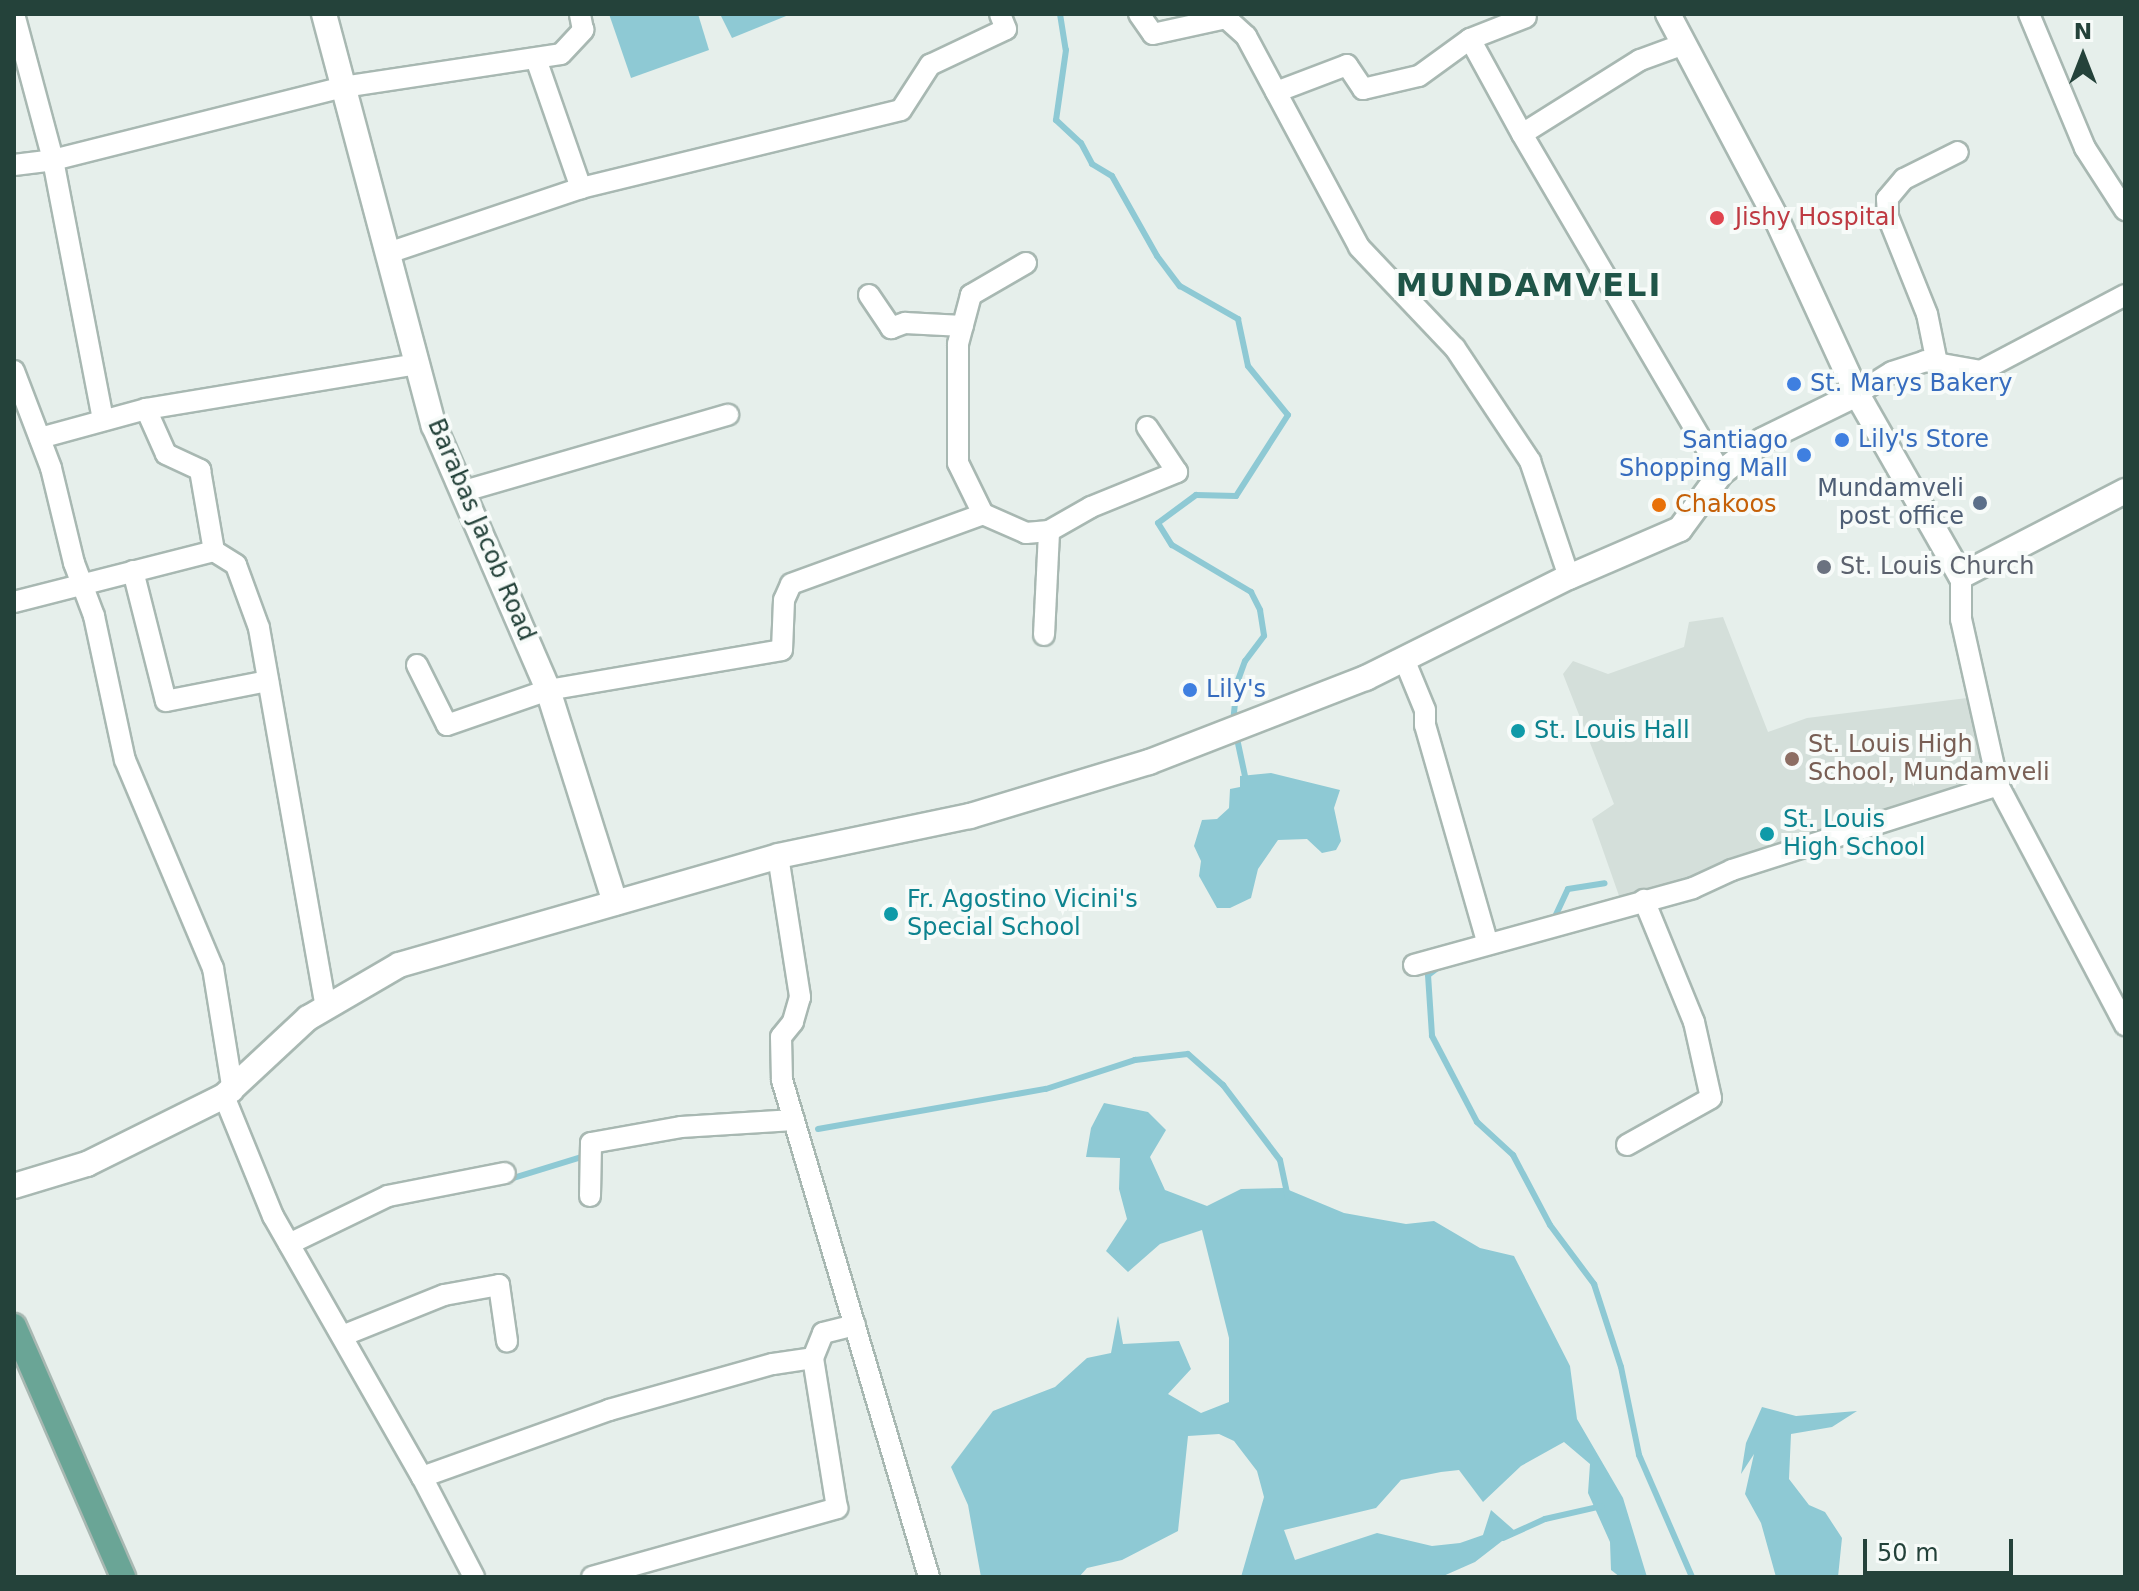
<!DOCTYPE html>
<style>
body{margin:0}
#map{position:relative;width:2139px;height:1591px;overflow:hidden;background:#e6efeb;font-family:"DejaVu Sans",sans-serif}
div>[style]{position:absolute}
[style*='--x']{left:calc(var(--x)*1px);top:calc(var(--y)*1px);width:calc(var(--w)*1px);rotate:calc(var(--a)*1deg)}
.built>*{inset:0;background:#d4dfda}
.water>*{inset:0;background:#8ec9d4}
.stream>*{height:6px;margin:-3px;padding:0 3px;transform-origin:3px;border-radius:3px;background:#8ec9d4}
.roads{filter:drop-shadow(2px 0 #a8b8b2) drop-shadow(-2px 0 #a8b8b2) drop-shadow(0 2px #a8b8b2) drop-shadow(0 -2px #a8b8b2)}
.minor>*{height:20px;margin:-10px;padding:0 10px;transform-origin:10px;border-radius:10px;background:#fff}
.tertiary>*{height:24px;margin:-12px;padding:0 12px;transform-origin:12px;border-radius:12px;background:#fff}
.secondary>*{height:24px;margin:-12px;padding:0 12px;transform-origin:12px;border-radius:12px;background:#fff}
.primary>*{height:24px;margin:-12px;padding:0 12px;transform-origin:12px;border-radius:12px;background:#6aa596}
.dots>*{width:22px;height:22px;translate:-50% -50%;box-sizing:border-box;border:4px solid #f7fbf9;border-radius:50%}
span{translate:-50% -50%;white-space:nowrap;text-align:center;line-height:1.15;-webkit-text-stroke:8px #f7fbf9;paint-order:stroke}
.health-label{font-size:24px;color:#be3a42}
.left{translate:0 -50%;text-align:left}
.shop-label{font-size:24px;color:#366cbe}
.right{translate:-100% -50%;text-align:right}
.service-label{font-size:24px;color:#4e5e75}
.food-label{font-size:24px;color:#c56008}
.street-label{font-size:24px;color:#24423a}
.worship-label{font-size:24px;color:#5b616d}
.culture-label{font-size:24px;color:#0d838f}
.education-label{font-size:24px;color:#785e54}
.district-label{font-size:32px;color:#1f5548;font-weight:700;letter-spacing:2px}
.frame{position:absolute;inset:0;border:16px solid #24423a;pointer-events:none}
.north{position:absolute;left:2043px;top:16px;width:80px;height:80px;-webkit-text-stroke:6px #f7fbf9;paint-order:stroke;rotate:0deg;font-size:22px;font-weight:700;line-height:32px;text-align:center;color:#24423a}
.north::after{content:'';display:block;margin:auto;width:28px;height:36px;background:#24423a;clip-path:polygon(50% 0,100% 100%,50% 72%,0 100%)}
.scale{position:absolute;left:1863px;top:1539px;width:150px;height:36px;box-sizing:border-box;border:4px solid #24423a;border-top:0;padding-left:10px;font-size:24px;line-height:28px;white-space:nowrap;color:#24423a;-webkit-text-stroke:6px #f7fbf9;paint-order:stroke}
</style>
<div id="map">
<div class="built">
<div style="clip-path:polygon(1723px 617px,1768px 732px,1807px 718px,1975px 697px,1994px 786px,1624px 910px,1592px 819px,1614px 804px,1563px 674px,1573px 661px,1608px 674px,1684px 647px,1689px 622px)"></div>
</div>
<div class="water">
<div style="clip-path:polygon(609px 14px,698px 14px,709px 50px,631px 78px)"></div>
<div style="clip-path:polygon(720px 14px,791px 14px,732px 38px)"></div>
<div style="clip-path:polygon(1271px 773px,1340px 790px,1334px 808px,1341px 841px,1336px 850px,1322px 853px,1307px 839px,1278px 840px,1258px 869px,1251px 898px,1230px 908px,1217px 908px,1199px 876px,1201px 861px,1194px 846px,1202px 820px,1217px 819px,1229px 808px,1230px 789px,1240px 787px,1240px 776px)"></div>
<div style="clip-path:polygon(1104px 1103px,1148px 1112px,1166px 1130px,1150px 1157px,1165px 1190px,1207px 1206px,1241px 1189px,1284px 1188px,1344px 1213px,1406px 1224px,1434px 1221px,1480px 1248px,1514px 1256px,1570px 1366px,1577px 1419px,1623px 1498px,1647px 1577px,1620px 1577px,1611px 1570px,1610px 1542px,1588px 1493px,1590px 1464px,1564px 1442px,1521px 1466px,1483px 1502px,1459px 1470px,1441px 1472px,1401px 1480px,1376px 1508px,1284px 1530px,1295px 1560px,1377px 1533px,1432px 1546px,1460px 1543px,1483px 1535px,1491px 1510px,1515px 1531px,1475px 1562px,1441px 1577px,1241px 1577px,1264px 1497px,1257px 1471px,1234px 1441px,1219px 1434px,1188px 1436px,1178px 1531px,1122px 1560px,1087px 1568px,1079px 1577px,981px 1577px,968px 1505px,951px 1467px,993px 1411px,1055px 1387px,1087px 1358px,1111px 1353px,1118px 1316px,1123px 1344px,1179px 1341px,1191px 1369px,1168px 1394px,1201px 1413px,1229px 1402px,1229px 1338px,1202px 1230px,1160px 1244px,1128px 1272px,1106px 1251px,1127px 1219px,1119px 1189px,1120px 1158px,1086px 1157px,1091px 1128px)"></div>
<div style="clip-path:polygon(1762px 1407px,1796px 1416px,1857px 1411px,1832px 1427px,1791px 1434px,1789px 1479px,1809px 1505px,1825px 1512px,1842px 1538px,1838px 1577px,1776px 1577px,1761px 1523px,1745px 1494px,1754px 1454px,1741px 1474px,1746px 1443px)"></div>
</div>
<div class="stream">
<div style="--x:1060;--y:14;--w:36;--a:81"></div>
<div style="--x:1066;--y:50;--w:71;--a:98.1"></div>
<div style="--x:1056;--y:120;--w:34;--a:43"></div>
<div style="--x:1081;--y:143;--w:24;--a:62"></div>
<div style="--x:1092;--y:164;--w:23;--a:31"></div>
<div style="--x:1112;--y:176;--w:92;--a:60.6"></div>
<div style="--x:1157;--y:256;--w:38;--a:53"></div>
<div style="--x:1180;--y:286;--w:67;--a:29.6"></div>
<div style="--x:1238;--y:319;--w:48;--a:78"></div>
<div style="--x:1248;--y:366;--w:63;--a:50.8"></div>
<div style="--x:1288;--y:415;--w:96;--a:122.7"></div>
<div style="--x:1236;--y:496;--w:40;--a:-178.6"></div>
<div style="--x:1196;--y:495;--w:47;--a:143.6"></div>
<div style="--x:1158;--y:523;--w:26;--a:58"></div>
<div style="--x:1172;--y:545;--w:92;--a:30.7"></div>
<div style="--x:1251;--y:592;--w:20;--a:63"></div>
<div style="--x:1260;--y:610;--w:26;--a:81"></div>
<div style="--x:1264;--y:636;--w:31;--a:127"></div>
<div style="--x:1245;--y:661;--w:23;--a:110"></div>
<div style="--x:1237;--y:683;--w:40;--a:95.7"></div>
<div style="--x:1236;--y:734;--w:43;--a:77.9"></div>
<div style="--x:1553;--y:921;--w:35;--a:-65"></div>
<div style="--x:1568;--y:889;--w:37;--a:-9"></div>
<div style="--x:1440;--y:966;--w:15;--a:143"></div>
<div style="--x:1428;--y:975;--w:61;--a:86.2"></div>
<div style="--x:1432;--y:1036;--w:97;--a:62.4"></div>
<div style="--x:1477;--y:1122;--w:49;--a:42.5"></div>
<div style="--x:1513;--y:1155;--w:79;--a:62.1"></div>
<div style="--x:1550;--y:1225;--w:74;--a:53.3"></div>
<div style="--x:1594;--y:1284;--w:87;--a:72"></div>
<div style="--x:1621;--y:1367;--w:90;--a:78.4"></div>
<div style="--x:1639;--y:1455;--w:133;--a:66.5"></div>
<div style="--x:818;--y:1129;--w:231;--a:-10"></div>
<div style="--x:1046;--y:1089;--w:94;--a:-18"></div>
<div style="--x:1135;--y:1060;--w:53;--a:-6.5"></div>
<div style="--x:1188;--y:1054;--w:47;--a:41.5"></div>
<div style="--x:1223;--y:1085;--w:94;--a:52.8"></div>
<div style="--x:1280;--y:1160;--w:38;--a:78"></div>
<div style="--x:507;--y:1180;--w:109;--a:-17.1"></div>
<div style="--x:1503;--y:1538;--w:46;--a:-24.3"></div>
<div style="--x:1545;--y:1519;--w:58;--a:-12.8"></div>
</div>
<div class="roads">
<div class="minor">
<div style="--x:14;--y:14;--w:151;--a:75"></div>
<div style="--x:53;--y:160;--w:299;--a:-14.1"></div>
<div style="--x:343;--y:87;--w:220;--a:-8.6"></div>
<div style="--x:561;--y:54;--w:33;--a:-47"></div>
<div style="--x:583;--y:30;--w:16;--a:-101"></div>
<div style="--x:1139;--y:14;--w:24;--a:55"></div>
<div style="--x:1153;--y:34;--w:75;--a:-12.4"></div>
<div style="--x:1226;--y:18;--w:27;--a:42"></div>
<div style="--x:1246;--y:36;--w:239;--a:61.8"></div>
<div style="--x:1359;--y:247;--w:139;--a:46.5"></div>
<div style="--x:1455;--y:348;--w:136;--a:56.4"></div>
<div style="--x:1530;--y:461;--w:122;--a:71.4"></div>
<div style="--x:2029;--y:14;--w:145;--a:67.3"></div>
<div style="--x:2085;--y:148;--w:74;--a:57.2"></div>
<div style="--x:1684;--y:44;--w:47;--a:160"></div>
<div style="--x:1640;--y:60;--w:139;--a:147.9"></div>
<div style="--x:1522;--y:134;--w:393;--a:59.6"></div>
<div style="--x:536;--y:59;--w:137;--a:70.8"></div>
<div style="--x:1276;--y:92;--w:76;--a:-20.8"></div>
<div style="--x:1347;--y:65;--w:29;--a:56"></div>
<div style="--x:1363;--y:89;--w:57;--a:-13.1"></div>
<div style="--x:1419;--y:76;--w:63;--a:-36"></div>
<div style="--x:1522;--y:134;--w:108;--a:-118.7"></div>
<div style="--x:1470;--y:39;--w:60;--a:-21.4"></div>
<div style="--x:14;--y:165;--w:39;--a:-7"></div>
<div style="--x:53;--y:160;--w:265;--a:79.1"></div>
<div style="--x:388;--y:253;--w:204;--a:-18.6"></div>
<div style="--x:581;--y:188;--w:329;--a:-13.7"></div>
<div style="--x:901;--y:110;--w:54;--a:-57.2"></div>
<div style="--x:930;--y:65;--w:84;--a:-25.3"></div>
<div style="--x:1006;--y:29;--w:16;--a:-112"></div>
<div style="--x:1026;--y:263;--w:64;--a:149.8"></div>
<div style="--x:971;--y:295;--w:51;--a:104.9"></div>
<div style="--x:958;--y:344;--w:119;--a:90"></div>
<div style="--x:958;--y:463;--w:57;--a:63.9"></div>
<div style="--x:983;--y:514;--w:47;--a:23.8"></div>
<div style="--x:1026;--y:533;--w:23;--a:-5"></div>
<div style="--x:1049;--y:531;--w:48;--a:-29.7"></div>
<div style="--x:1091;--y:507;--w:93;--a:-22.1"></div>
<div style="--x:1177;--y:472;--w:54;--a:-123.7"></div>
<div style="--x:869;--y:295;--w:40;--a:56"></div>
<div style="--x:891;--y:328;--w:15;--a:-20"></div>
<div style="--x:905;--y:323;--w:58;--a:3"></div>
<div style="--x:1937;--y:363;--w:50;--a:-101.5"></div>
<div style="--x:1927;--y:314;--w:105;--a:-111.9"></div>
<div style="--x:1888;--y:217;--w:18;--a:-93"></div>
<div style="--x:1887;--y:199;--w:26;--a:-50"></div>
<div style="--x:1904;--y:179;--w:60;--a:-26.6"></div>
<div style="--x:14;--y:371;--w:104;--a:69.1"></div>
<div style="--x:51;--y:468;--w:98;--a:76.4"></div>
<div style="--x:74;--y:563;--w:57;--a:69.3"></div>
<div style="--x:94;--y:616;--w:147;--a:77.9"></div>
<div style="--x:125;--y:760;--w:226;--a:67.1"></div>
<div style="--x:213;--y:968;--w:125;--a:80.8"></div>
<div style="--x:1857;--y:394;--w:41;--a:-32.2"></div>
<div style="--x:1892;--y:372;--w:35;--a:-18"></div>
<div style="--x:1925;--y:361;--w:57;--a:10.1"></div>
<div style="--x:1981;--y:371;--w:163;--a:-27.8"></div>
<div style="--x:146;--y:409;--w:49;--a:66"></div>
<div style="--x:166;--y:454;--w:38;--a:25"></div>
<div style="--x:200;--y:470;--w:82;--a:80.2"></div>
<div style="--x:40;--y:438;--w:110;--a:-15.3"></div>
<div style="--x:146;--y:409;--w:275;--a:-9.4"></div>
<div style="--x:464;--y:491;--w:275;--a:-16.1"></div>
<div style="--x:133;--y:571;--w:134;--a:75.8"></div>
<div style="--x:166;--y:701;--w:104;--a:-11.1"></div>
<div style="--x:1961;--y:576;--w:43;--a:90"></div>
<div style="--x:1961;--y:619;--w:170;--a:77.4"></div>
<div style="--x:1998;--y:785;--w:272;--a:62.1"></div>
<div style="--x:14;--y:602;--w:206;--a:-14.3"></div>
<div style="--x:214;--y:551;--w:26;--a:32"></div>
<div style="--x:236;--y:565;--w:67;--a:69.9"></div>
<div style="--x:259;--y:628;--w:385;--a:80"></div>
<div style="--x:1044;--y:635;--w:104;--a:-87.2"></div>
<div style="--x:1404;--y:659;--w:55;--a:67.6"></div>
<div style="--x:1425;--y:710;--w:15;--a:90"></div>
<div style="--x:1425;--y:725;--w:225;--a:74"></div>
<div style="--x:417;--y:665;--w:67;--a:63.4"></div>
<div style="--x:447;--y:725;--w:107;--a:-19.1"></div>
<div style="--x:548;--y:690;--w:237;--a:-9.7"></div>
<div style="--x:782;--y:650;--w:50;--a:-87.7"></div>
<div style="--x:784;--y:600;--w:17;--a:-66"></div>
<div style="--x:791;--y:584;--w:204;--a:-20"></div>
<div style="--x:778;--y:856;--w:143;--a:81.1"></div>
<div style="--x:800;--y:997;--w:26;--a:106"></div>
<div style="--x:793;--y:1022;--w:19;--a:129"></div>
<div style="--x:781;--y:1037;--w:43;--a:88.7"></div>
<div style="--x:782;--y:1080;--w:518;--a:73.52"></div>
<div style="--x:1414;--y:965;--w:289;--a:-15.4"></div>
<div style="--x:1693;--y:888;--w:43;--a:-24.8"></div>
<div style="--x:1732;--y:870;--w:279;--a:-17.7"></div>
<div style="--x:224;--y:1096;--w:130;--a:67.8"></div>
<div style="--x:273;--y:1216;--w:301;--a:60.3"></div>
<div style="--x:422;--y:1477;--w:199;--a:-19.7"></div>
<div style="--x:609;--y:1410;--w:170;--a:-15.7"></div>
<div style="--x:773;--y:1364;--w:40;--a:-8.5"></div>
<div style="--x:813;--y:1358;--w:27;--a:-68"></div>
<div style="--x:823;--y:1333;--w:33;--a:-14"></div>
<div style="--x:1627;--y:1145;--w:96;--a:-29.2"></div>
<div style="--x:1711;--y:1098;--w:78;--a:-102.6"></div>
<div style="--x:1694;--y:1022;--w:132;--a:-112.3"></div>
<div style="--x:590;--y:1196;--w:53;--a:-88.9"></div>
<div style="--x:591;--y:1143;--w:91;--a:-10.1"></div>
<div style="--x:681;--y:1127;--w:113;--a:-3.5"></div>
<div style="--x:289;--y:1244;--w:110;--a:-25.9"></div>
<div style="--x:388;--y:1196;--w:119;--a:-11.1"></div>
<div style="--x:342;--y:1336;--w:110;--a:-21.9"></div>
<div style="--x:444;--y:1295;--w:56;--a:-10.3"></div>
<div style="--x:499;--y:1285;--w:57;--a:81.9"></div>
<div style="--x:422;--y:1477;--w:113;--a:62.5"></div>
<div style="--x:592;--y:1577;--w:255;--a:-15.7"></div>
<div style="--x:837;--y:1508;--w:152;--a:-99.1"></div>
</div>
<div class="tertiary">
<div style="--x:324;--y:14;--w:426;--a:75.1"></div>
<div style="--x:434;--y:426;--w:288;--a:66.6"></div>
<div style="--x:548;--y:690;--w:223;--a:72.5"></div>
</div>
<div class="secondary">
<div style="--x:1668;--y:14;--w:233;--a:62.1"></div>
<div style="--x:1777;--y:220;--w:192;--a:65.3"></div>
<div style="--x:1857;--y:394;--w:210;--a:60.3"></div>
<div style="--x:1961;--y:576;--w:185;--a:-27.4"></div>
<div style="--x:14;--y:1186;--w:76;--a:-16.8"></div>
<div style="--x:87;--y:1164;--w:153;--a:-26.4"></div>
<div style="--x:224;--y:1096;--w:115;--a:-42.9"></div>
<div style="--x:308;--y:1018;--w:105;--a:-30.2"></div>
<div style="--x:399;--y:965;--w:394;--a:-16"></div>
<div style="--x:778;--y:856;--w:196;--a:-11.8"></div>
<div style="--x:970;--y:816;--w:187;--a:-16.8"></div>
<div style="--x:1149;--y:762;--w:233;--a:-21.2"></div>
<div style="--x:1366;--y:678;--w:227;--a:-26.5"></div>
<div style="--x:1569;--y:577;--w:121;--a:-23.4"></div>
<div style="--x:1680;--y:529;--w:69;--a:-53.8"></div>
<div style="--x:1721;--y:473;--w:53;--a:-38.2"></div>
<div style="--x:1763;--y:440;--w:105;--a:-26.1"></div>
</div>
<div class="primary">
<div style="--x:14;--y:1326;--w:274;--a:66.5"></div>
</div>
</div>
<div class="dots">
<div style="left:1717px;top:218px;background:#e0444e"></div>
<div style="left:1794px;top:384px;background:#3f7fe0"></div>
<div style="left:1842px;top:440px;background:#3f7fe0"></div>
<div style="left:1804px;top:455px;background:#3f7fe0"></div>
<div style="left:1980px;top:503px;background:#5c6f8a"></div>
<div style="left:1659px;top:505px;background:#e8710a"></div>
<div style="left:1824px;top:567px;background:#6b7280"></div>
<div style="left:1190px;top:690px;background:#3f7fe0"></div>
<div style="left:1518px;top:731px;background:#0f9aa8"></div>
<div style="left:1792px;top:759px;background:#8d6e63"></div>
<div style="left:1767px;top:834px;background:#0f9aa8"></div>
<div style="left:891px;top:914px;background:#0f9aa8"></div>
</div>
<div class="health-label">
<span class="left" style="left:1735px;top:218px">Jishy Hospital</span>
</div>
<div class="shop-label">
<span class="left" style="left:1810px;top:384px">St. Marys Bakery</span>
<span class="left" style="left:1858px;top:440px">Lily's Store</span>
<span class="right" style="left:1788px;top:455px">Santiago<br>Shopping Mall</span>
<span class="left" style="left:1206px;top:690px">Lily's</span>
</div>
<div class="service-label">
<span class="right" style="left:1964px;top:503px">Mundamveli<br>post office</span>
</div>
<div class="food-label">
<span class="left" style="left:1675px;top:505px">Chakoos</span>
</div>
<div class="street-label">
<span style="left:481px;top:530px;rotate:67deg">Barabas Jacob Road</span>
</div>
<div class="worship-label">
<span class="left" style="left:1840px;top:567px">St. Louis Church</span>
</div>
<div class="culture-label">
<span class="left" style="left:1534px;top:731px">St. Louis Hall</span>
<span class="left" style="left:1783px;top:834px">St. Louis<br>High School</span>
<span class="left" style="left:907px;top:914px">Fr. Agostino Vicini's<br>Special School</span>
</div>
<div class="education-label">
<span class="left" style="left:1808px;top:759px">St. Louis High<br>School, Mundamveli</span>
</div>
<div class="district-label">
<span style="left:1529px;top:285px">MUNDAMVELI</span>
</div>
<div class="frame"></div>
<div class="north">N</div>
<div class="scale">50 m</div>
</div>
